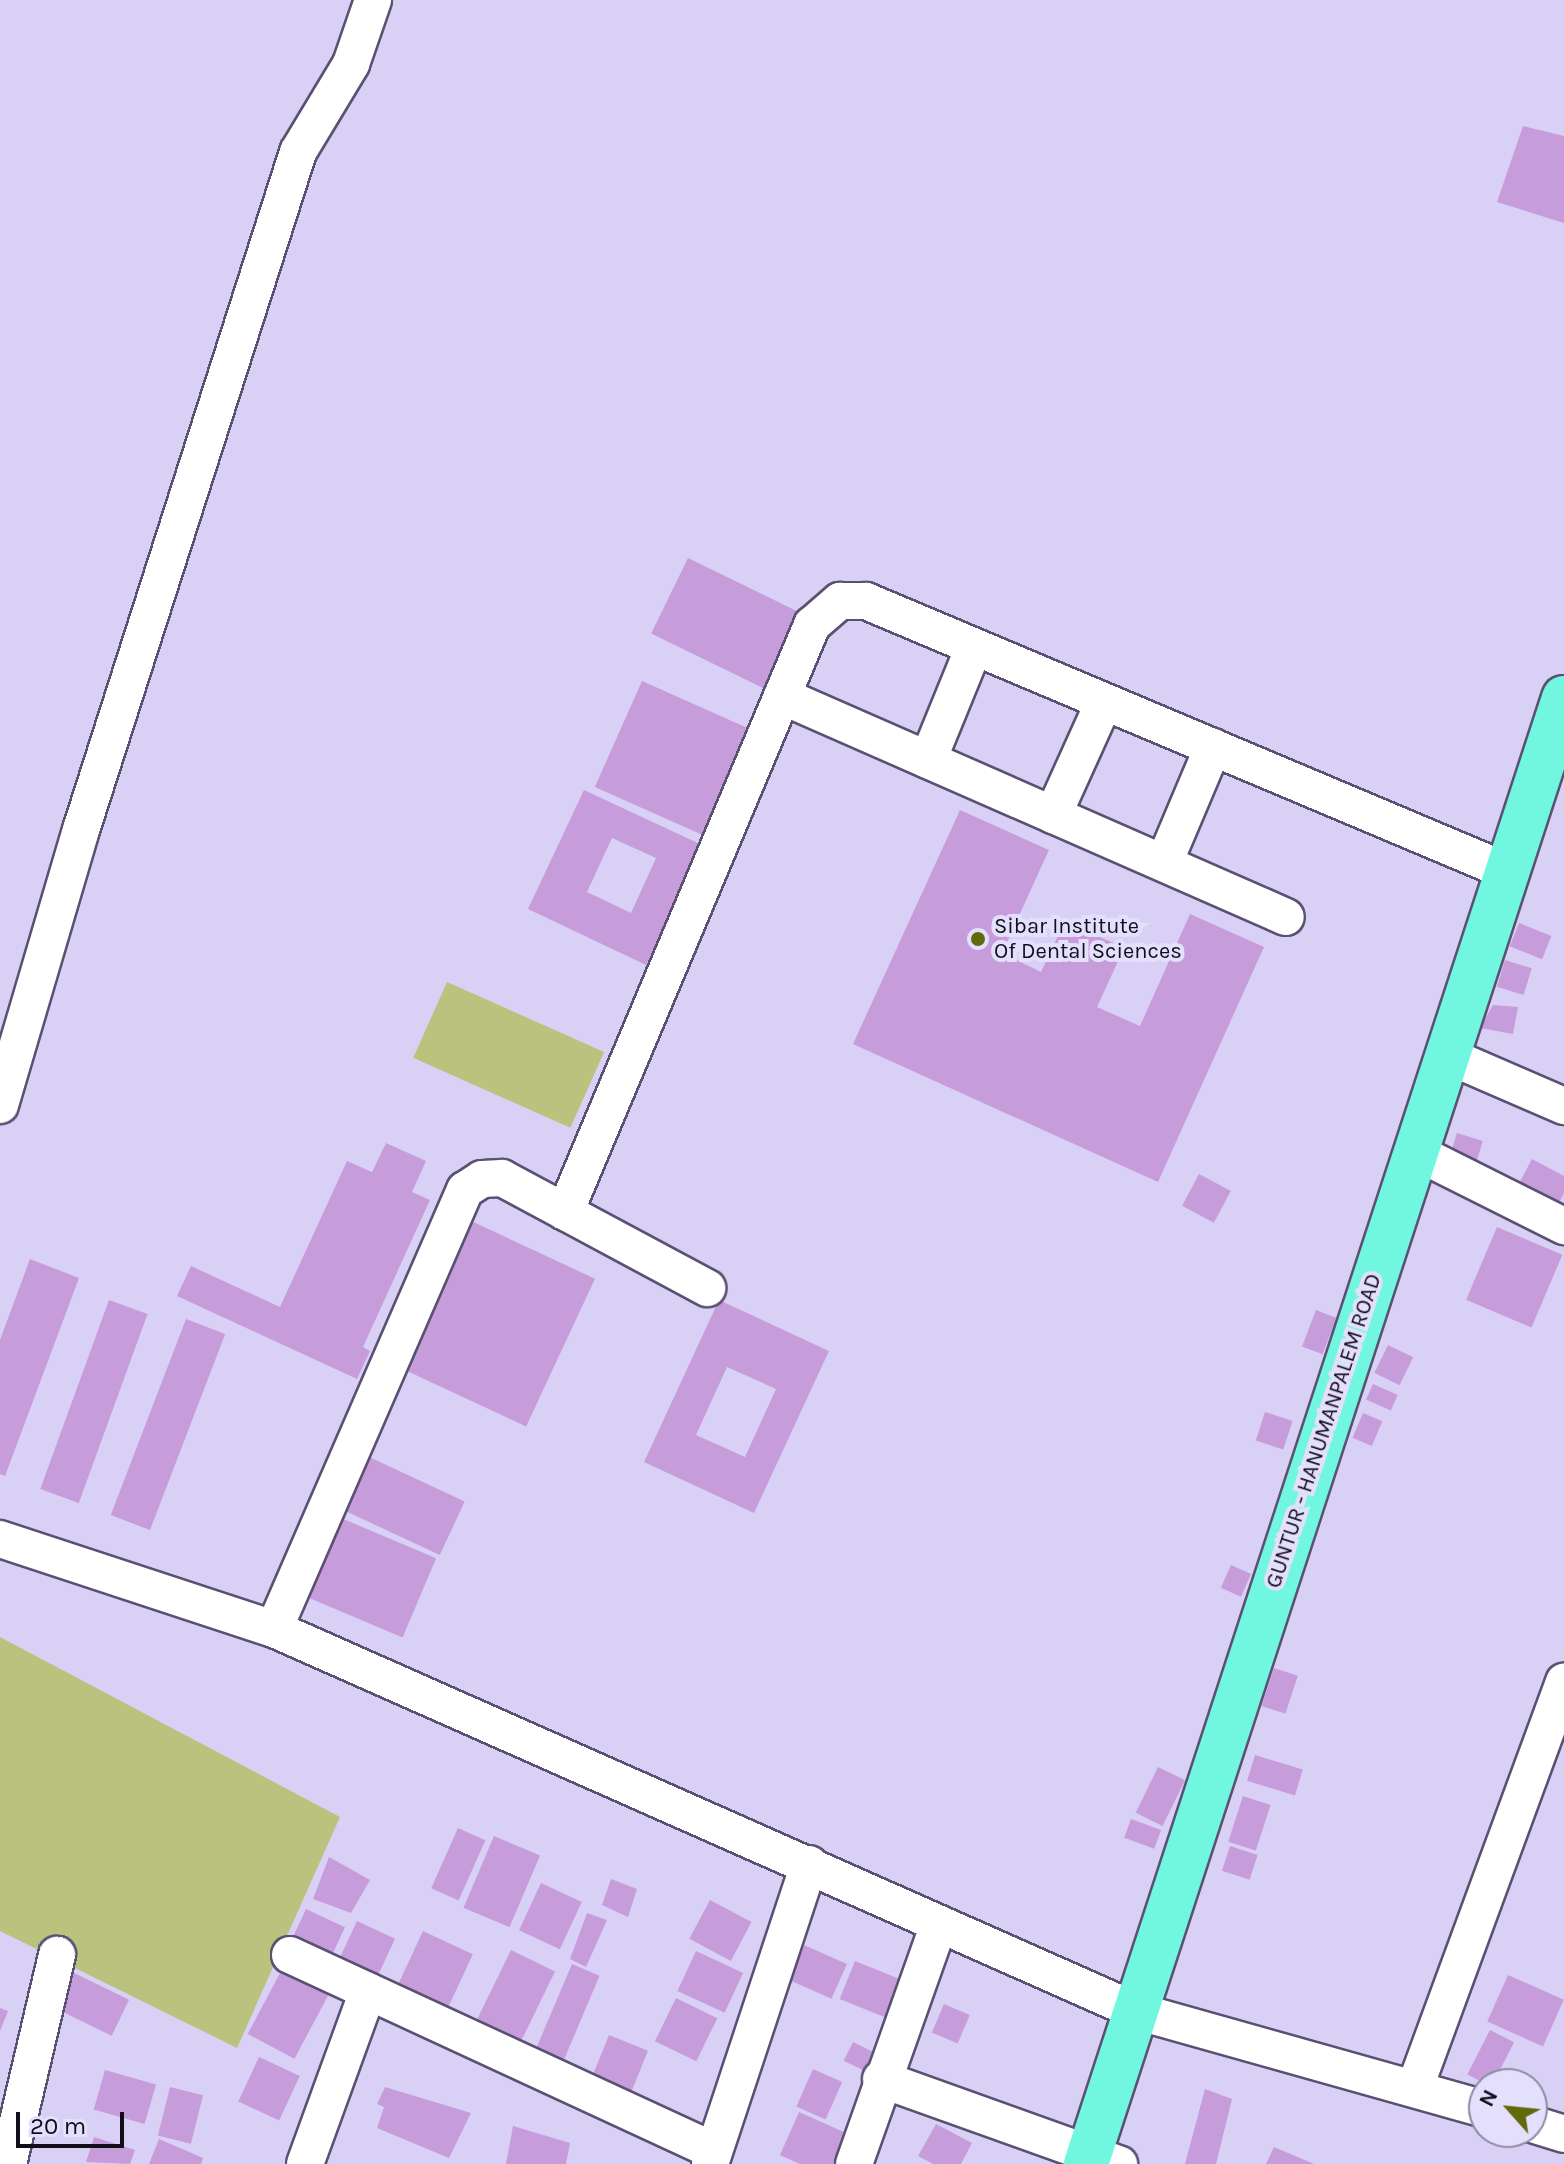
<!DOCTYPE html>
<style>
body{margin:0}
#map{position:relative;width:1564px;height:2164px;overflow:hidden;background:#d9d0f6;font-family:Karla,sans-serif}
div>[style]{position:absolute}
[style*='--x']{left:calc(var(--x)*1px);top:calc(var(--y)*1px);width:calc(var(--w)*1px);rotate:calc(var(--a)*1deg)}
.green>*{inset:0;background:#b9c37e;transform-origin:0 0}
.building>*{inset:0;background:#c79cda;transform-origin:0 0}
.roads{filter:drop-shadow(2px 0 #5a5172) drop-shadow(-2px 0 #5a5172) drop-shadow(0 2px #5a5172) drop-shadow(0 -2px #5a5172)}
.minor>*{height:36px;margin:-18px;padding:0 18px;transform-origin:18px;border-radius:18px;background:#fff}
.major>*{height:44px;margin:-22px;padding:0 22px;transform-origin:22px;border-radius:22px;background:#71f7e0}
.dots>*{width:22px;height:22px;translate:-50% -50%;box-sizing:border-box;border:4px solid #e5dffe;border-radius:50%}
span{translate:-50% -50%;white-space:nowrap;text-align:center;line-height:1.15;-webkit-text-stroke:8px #e5dffe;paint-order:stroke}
.poi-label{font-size:22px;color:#110e1a}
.left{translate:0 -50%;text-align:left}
.street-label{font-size:22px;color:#110e1a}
.north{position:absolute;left:1468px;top:2068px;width:80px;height:80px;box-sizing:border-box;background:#e5dffe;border:2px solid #908ba3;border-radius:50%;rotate:297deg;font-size:22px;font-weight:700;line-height:32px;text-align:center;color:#110e1a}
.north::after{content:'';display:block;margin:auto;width:28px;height:36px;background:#60690c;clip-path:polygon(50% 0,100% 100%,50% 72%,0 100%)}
.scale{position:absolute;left:16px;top:2112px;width:108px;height:36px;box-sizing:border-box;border:4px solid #110e1a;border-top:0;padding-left:10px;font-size:24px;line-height:28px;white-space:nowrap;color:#110e1a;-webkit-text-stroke:6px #e5dffe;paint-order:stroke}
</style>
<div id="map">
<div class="green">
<div style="left:447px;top:982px;width:172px;height:83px;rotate:24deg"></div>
<div style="clip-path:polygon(0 1637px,340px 1817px,237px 2048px,0 1931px)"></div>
</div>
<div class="building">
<div style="clip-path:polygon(1523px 126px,1564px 136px,1564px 223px,1497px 202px)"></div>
<div style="left:688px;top:558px;width:131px;height:84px;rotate:26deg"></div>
<div style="left:642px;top:681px;width:123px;height:116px;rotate:24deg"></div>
<div style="clip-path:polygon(evenodd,584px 790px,702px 845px,646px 965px,528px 909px,584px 790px,612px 838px,656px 858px,631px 913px,587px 892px,612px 838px)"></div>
<div style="clip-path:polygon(960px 810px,1049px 850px,1002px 953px,1041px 972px,1065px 921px,1124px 948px,1097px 1007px,1140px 1026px,1190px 914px,1264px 947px,1158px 1182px,853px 1044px)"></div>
<div style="left:1519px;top:923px;width:35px;height:25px;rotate:22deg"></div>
<div style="left:1505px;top:960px;width:28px;height:28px;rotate:17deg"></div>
<div style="clip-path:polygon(1493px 1005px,1518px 1007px,1513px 1034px,1480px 1028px)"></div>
<div style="left:1457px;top:1133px;width:27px;height:28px;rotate:17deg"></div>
<div style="clip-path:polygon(386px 1143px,426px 1161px,412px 1192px,430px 1200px,363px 1347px,370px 1351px,357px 1379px,177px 1296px,191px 1266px,280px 1307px,347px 1161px,372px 1172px)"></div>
<div style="clip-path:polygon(1532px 1159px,1564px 1176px,1564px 1193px,1554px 1213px,1514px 1193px)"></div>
<div style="left:1199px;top:1174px;width:36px;height:36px;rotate:28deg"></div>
<div style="left:469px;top:1220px;width:139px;height:163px;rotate:25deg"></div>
<div style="left:1497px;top:1227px;width:71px;height:79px;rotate:23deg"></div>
<div style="clip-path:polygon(30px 1259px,79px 1278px,5px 1476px,0 1474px,0 1340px)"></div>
<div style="left:109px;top:1300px;width:41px;height:201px;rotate:20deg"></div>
<div style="clip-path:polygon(evenodd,719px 1300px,829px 1351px,754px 1513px,644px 1462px,719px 1300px,727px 1367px,776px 1389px,745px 1457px,696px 1435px,727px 1367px)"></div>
<div style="left:1316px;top:1310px;width:22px;height:39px;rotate:21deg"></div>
<div style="left:186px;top:1319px;width:42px;height:210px;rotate:21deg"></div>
<div style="left:1388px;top:1345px;width:28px;height:31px;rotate:26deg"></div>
<div style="left:1373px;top:1384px;width:27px;height:17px;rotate:24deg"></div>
<div style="left:1265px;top:1412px;width:29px;height:30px;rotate:18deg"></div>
<div style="left:1363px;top:1413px;width:21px;height:27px;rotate:23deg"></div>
<div style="left:365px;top:1455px;width:110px;height:59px;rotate:25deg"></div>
<div style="left:334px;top:1515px;width:111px;height:86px;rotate:23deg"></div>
<div style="left:1231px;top:1565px;width:22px;height:25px;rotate:24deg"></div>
<div style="left:1274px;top:1668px;width:25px;height:40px;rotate:18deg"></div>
<div style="left:1255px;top:1755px;width:50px;height:27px;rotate:17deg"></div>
<div style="left:1158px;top:1767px;width:30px;height:51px;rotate:26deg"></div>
<div style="left:1243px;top:1796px;width:29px;height:48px;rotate:18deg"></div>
<div style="left:1131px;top:1819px;width:32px;height:20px;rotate:20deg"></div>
<div style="left:458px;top:1828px;width:30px;height:66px;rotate:24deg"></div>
<div style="left:494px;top:1836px;width:50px;height:78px;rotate:23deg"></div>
<div style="left:1230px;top:1846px;width:29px;height:26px;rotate:18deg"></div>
<div style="clip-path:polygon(329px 1857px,370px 1880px,351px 1913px,313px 1899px)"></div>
<div style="clip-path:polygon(611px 1879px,637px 1889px,628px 1917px,602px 1905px)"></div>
<div style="left:541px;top:1883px;width:45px;height:52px;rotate:25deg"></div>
<div style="left:710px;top:1900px;width:47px;height:44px;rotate:28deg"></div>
<div style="left:306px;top:1909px;width:43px;height:44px;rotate:25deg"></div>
<div style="clip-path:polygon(587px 1913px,607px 1920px,586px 1967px,570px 1959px)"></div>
<div style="left:357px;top:1921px;width:42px;height:55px;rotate:25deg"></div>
<div style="left:423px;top:1931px;width:55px;height:73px;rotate:25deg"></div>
<div style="left:804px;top:1945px;width:47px;height:38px;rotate:24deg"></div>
<div style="left:511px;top:1950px;width:49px;height:88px;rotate:26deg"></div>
<div style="left:696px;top:1951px;width:52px;height:44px;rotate:25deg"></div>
<div style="left:288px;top:1958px;width:53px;height:86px;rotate:28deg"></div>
<div style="left:855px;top:1961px;width:61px;height:41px;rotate:22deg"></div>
<div style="left:572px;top:1964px;width:30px;height:99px;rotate:23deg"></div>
<div style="left:68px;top:1970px;width:68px;height:40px;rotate:26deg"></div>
<div style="left:1508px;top:1975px;width:61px;height:51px;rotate:24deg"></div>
<div style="left:676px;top:1998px;width:46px;height:48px;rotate:26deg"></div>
<div style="left:944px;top:2004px;width:28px;height:31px;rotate:23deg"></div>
<div style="clip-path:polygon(0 2008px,8px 2011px,0 2031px)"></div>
<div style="left:1490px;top:2030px;width:27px;height:50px;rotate:27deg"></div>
<div style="left:609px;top:2035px;width:42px;height:52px;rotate:22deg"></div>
<div style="left:853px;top:2042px;width:25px;height:21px;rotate:26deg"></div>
<div style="left:259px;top:2057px;width:45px;height:49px;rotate:25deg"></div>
<div style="left:813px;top:2069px;width:32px;height:41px;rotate:24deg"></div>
<div style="left:105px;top:2070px;width:53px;height:41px;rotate:16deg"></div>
<div style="left:170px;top:2087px;width:34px;height:50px;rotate:14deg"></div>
<div style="clip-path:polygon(385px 2087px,471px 2113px,449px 2158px,377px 2128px,384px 2107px,377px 2104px)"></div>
<div style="clip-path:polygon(1205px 2089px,1232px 2099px,1216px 2164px,1185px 2164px)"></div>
<div style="clip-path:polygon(799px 2112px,855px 2137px,842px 2164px,800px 2164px,780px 2155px)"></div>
<div style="clip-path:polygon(936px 2124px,972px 2143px,961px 2164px,933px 2164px,918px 2156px)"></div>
<div style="clip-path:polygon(513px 2126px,570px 2143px,566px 2164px,506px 2164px)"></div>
<div style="clip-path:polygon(94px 2137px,135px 2150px,130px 2164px,86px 2162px)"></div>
<div style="clip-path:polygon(159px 2139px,203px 2158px,201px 2164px,149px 2164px)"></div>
<div style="clip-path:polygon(1274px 2147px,1314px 2164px,1266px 2164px)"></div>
</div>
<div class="roads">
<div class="minor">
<div style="--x:782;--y:696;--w:550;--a:23.68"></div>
<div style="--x:928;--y:760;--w:122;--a:-67.8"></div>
<div style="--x:1053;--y:815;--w:124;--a:-65.7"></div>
<div style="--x:1164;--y:863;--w:126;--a:-67.1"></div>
<div style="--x:1446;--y:1055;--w:129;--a:23.4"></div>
<div style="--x:0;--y:1105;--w:287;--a:-73.6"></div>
<div style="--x:81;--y:830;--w:712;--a:-72.25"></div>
<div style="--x:298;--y:152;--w:103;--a:-58.9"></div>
<div style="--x:351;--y:64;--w:68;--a:-71"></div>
<div style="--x:1414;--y:1151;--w:168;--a:26.6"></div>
<div style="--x:565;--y:1212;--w:637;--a:-67.18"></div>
<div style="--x:812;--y:625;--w:37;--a:-41"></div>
<div style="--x:840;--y:601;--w:26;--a:0"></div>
<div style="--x:866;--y:601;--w:692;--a:22.86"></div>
<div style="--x:0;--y:1539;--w:288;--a:18.2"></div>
<div style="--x:274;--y:1629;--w:943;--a:23.9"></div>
<div style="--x:1136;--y:2011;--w:362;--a:15.7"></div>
<div style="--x:274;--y:1629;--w:479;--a:-66.5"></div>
<div style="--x:465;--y:1190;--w:20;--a:-33"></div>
<div style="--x:482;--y:1179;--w:20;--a:-3"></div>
<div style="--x:502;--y:1178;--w:233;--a:28.2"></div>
<div style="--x:290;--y:1955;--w:467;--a:24.8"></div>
<div style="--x:881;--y:2079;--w:253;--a:19.7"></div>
<div style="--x:1415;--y:2087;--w:432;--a:-69.8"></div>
<div style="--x:1532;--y:2124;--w:34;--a:17"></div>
<div style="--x:8;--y:2164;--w:215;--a:-76.8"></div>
<div style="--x:305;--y:2164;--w:184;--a:-70"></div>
<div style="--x:710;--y:2164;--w:316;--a:-71.7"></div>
<div style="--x:854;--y:2164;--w:255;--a:-70.5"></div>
</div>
<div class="major">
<div style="--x:1086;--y:2164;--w:1542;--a:-71.94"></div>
</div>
</div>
<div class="dots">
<div style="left:978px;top:939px;background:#60690c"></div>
</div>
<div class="poi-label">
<span class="left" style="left:994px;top:939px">Sibar Institute<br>Of Dental Sciences</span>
</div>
<div class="street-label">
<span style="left:1324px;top:1431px;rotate:-72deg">GUNTUR - HANUMANPALEM ROAD</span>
</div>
<div class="north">N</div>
<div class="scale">20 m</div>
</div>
